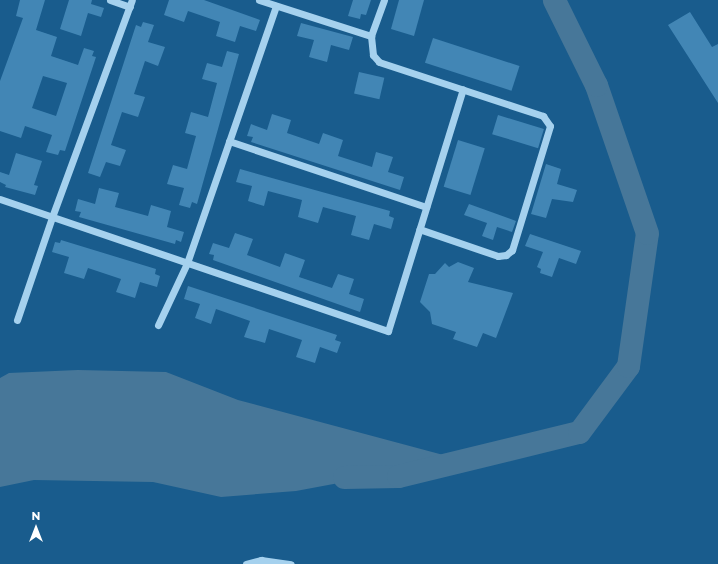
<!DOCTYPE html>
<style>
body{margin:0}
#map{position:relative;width:718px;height:564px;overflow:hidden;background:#195c8d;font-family:Montserrat,sans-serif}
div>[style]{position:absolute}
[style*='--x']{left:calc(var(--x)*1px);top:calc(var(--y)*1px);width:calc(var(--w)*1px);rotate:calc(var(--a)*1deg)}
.water>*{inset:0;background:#477799}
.river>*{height:23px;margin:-11.5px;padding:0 11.5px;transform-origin:11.5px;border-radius:11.5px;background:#477799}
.building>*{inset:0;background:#4286b5;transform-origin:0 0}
.minor>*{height:7px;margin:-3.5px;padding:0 3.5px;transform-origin:3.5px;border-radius:3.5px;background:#a5d1ee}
span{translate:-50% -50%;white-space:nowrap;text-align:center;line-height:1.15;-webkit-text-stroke:3px #195c8d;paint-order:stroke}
.north{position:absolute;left:16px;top:508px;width:40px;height:40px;-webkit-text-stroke:3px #195c8d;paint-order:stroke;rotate:0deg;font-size:11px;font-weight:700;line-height:16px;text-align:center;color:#fff}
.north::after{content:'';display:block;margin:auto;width:14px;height:18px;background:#fff;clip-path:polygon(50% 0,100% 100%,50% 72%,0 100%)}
</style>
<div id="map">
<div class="water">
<div style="clip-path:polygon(78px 370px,166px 372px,238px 400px,462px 460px,296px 491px,221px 497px,153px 482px,34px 480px,0 487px,0 378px,9px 373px)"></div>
</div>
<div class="river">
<div style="--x:344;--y:477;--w:54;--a:-1.1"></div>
<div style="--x:398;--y:476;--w:186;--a:-13.7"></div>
<div style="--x:579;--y:432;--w:82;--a:-53.4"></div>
<div style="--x:628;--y:366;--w:134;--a:-81.9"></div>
<div style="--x:647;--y:233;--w:157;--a:-109"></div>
<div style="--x:596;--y:85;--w:95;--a:-116.3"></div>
</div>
<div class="building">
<div style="clip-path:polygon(evenodd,20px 0,45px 0,36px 30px,57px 37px,51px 56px,78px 65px,84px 48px,94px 51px,92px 56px,96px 57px,65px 151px,60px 150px,58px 155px,46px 152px,52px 135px,25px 126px,21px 138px,0 131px,0 81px,23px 18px,16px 16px,20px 0,43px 76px,67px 83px,56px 116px,32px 108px,43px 76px)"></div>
<div style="clip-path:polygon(69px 0,92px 0,91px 4px,104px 8px,101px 17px,88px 13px,81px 36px,60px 29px)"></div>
<div style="clip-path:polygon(169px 0,204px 0,260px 20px,256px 31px,240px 26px,235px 42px,216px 36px,220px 22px,188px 11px,184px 22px,164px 15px)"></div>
<div style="clip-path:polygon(353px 0,371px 0,366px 15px,361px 14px,360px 19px,348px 16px)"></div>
<div style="clip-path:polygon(399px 0,424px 0,414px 36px,391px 29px)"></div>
<div style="clip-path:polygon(690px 12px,712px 47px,718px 44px,718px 103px,668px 25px)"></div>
<div style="clip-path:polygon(143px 22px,154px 25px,148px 42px,165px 47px,158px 66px,145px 61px,134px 94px,145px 97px,138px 117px,122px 112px,111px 145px,126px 150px,120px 166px,106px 162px,100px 177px,88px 173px,136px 25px,141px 27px)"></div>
<div style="clip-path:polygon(301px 23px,353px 37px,349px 50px,331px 45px,327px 62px,309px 57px,314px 40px,297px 36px)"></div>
<div style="left:433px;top:38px;width:91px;height:26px;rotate:18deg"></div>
<div style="clip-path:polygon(227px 51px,239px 54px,197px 204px,192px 202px,190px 208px,179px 205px,184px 188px,167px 184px,173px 165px,187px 169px,196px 136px,185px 133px,191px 112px,208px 117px,217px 83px,202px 79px,207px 63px,222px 67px)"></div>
<div style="left:359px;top:72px;width:26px;height:22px;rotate:13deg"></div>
<div style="clip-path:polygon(272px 114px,291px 120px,287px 133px,319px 144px,323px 133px,343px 140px,338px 156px,372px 167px,376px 152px,393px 157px,388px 172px,404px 177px,400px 190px,251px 142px,253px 137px,247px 136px,251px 124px,267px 130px)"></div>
<div style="left:498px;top:115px;width:48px;height:20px;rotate:17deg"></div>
<div style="left:458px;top:140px;width:28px;height:49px;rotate:17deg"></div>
<div style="clip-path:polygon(16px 153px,42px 161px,34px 185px,38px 186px,35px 195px,5px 187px,6px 185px,0 182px,0 172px,9px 175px)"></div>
<div style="clip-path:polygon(546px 164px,561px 169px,557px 184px,577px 190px,573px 202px,552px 199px,546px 218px,531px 214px)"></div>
<div style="clip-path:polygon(240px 169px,390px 211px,389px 216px,394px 218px,391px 229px,374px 224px,369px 240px,351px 235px,356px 216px,323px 207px,318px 223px,298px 217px,302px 200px,268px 191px,264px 206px,248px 201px,252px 186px,236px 182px)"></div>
<div style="clip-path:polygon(99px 188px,119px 193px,115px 207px,148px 216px,151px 205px,171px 211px,167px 227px,184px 232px,181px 242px,176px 240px,175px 244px,79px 217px,81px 212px,75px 211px,78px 199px,95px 204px)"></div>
<div style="clip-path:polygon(469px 204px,516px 221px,512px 232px,497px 227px,493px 240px,482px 236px,487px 223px,464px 215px)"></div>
<div style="clip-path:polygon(235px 233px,253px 239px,247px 255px,280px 267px,285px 253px,305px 260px,299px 277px,332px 288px,338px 274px,354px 279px,349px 294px,364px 299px,360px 312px,213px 260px,214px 255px,209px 254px,213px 243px,229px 248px)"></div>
<div style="clip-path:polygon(530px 234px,581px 251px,576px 264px,559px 258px,552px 277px,540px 273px,541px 269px,537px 267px,543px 252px,525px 246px)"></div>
<div style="clip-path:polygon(61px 240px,156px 269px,155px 274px,160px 276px,157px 287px,140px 282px,135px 298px,116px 292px,121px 279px,88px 268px,84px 279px,64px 273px,69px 257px,52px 252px,55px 242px,60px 243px)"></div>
<div style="clip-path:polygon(458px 262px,474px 268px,468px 282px,513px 293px,496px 338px,483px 333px,477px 347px,453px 339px,456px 332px,432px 324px,430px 312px,420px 302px,429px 274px,435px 274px,445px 263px,449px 267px)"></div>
<div style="clip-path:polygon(188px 286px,337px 335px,335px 340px,341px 342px,337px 353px,320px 347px,315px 363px,296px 357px,302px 340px,269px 329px,265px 343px,244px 337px,250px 321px,216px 309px,211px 324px,195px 318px,200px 304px,184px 299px)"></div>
</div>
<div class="minor">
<div style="--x:110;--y:0;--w:21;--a:19"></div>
<div style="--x:259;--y:0;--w:118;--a:17.8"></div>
<div style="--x:384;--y:0;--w:38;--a:110"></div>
<div style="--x:371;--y:36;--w:19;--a:84"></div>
<div style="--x:373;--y:55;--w:9;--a:49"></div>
<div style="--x:379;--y:62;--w:173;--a:18.2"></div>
<div style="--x:543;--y:116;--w:12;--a:55"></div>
<div style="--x:550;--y:126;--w:130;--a:107"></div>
<div style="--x:512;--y:250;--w:8;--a:140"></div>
<div style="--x:506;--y:255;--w:8;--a:173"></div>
<div style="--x:498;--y:256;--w:83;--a:-161.1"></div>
<div style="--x:229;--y:141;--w:208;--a:18.5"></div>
<div style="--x:0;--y:199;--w:410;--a:18.8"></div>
<div style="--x:388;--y:331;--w:253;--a:-72.8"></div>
<div style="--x:17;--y:320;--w:109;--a:-71.2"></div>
<div style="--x:52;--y:217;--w:231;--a:-69.8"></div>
<div style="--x:158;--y:325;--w:68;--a:-64.9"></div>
<div style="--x:187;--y:263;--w:272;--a:-70.9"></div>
<div style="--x:246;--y:564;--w:16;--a:-15"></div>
<div style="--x:261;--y:560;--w:30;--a:8"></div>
</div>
<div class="north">N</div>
</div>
